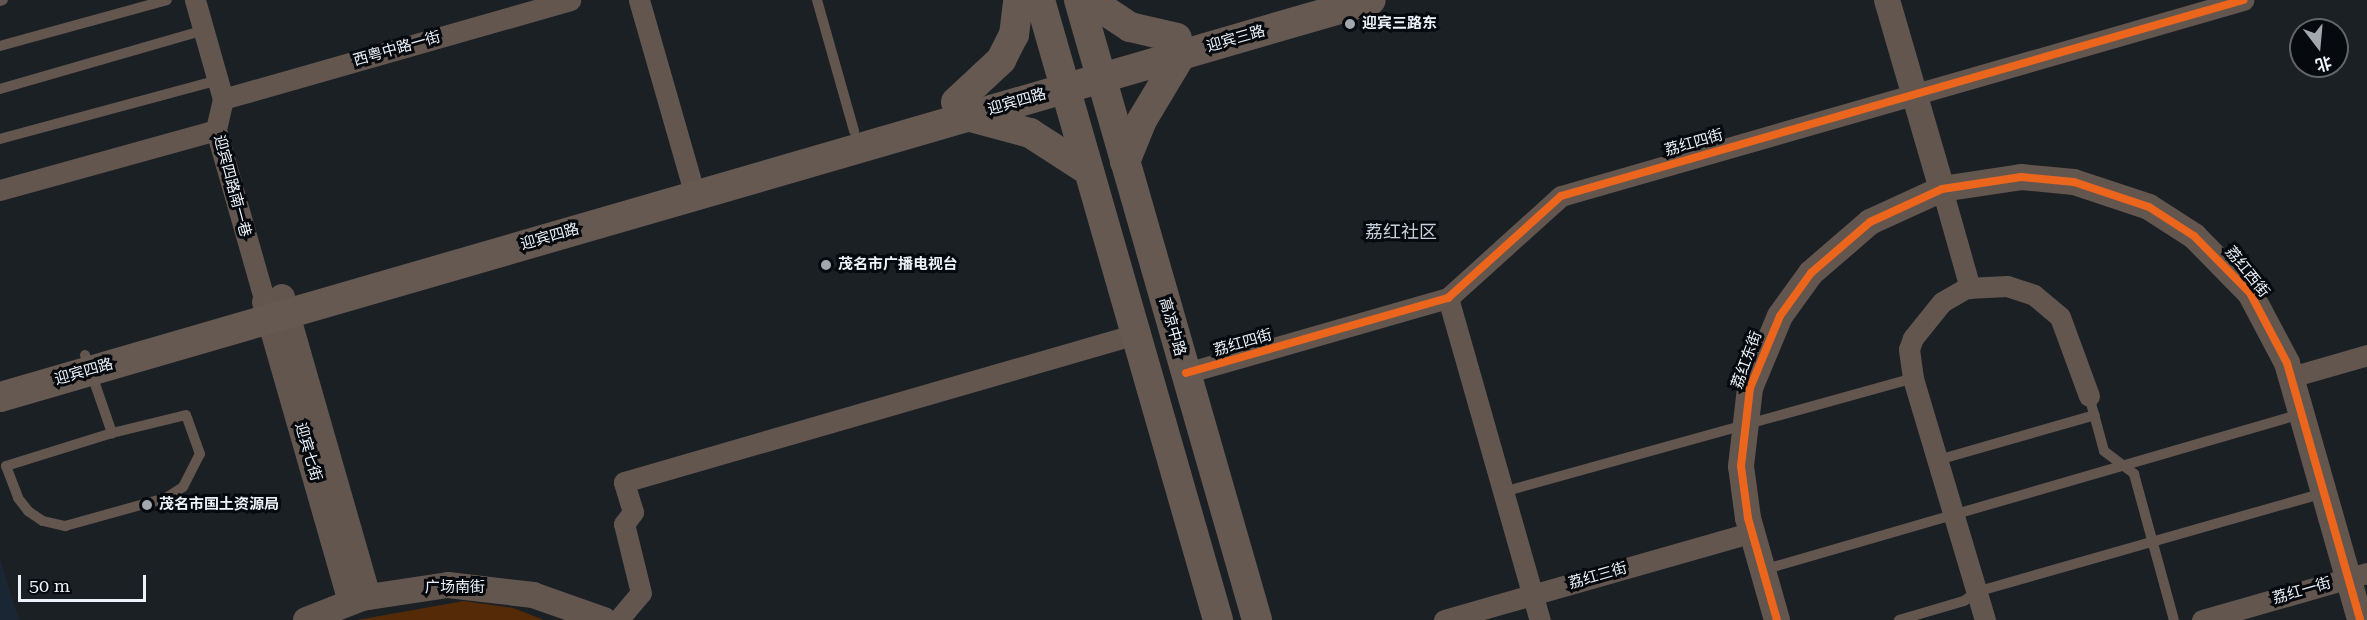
<!DOCTYPE html>
<meta charset="utf-8">
<style>
body{margin:0}
#map{position:relative;width:2367px;height:620px;overflow:hidden;background:#1b2025;font-family:"Roboto Serif","Noto Sans SC",serif}
div>[style]{position:absolute}
[style*='--x']{left:calc(var(--x)*1px);top:calc(var(--y)*1px);width:calc(var(--w)*1px);rotate:calc(var(--a)*1deg)}
.built>*{inset:0;background:#1b2634}
.green>*{inset:0;background:#552a06}
.service>*{height:10px;margin:-5px;padding:0 5px;transform-origin:5px;border-radius:5px;background:#63564f}
.minor>*{height:21px;margin:-10.5px;padding:0 10.5px;transform-origin:10.5px;border-radius:10.5px;background:#63564f}
.tertiary>*{height:26px;margin:-13px;padding:0 13px;transform-origin:13px;border-radius:13px;background:#63564f}
.secondary>*{height:30px;margin:-15px;padding:0 15px;transform-origin:15px;border-radius:15px;background:#665951}
.cycleway>*{height:8px;margin:-4px;padding:0 4px;transform-origin:4px;border-radius:4px;background:#eb651d}
.dots>*{width:16px;height:16px;translate:-50% -50%;box-sizing:border-box;border:3px solid #06090d;border-radius:50%}
span{translate:-50% -50%;white-space:nowrap;text-align:center;line-height:1.15;-webkit-text-stroke:6px #06090d;paint-order:stroke}
.poi-label{font-size:15px;color:#ecf2f9;font-weight:700}
.left{translate:0 -50%;text-align:left}
.street-label{font-size:15px;color:#ecf2f9}
.quarter-label{font-size:18px;color:#c4cfdc}
.north{position:absolute;left:2289px;top:18px;width:60px;height:60px;box-sizing:border-box;background:#06090d;border:2px solid #62666b;border-radius:50%;rotate:164deg;font-size:16px;font-weight:700;line-height:24px;text-align:center;color:#ecf2f9}
.north::after{content:'';display:block;margin:auto;width:21px;height:27px;background:#a3a8af;clip-path:polygon(50% 0,100% 100%,50% 72%,0 100%)}
.scale{position:absolute;left:18px;top:575px;width:128px;height:27px;box-sizing:border-box;border:3px solid #ecf2f9;border-top:0;padding-left:8px;font-size:18px;line-height:21px;white-space:nowrap;color:#ecf2f9;-webkit-text-stroke:4px #06090d;paint-order:stroke}
</style>
<div id="map">
<div class="built">
<div style="clip-path:polygon(0 559px,19px 620px,0 620px)"></div>
</div>
<div class="green">
<div style="clip-path:polygon(464px 601px,513px 608px,544px 620px,357px 620px)"></div>
</div>
<div class="service">
<div style="--x:817;--y:0;--w:136;--a:74.2"></div>
<div style="--x:0;--y:1;--w:3;--a:-18"></div>
<div style="--x:0;--y:46;--w:173;--a:-15.4"></div>
<div style="--x:0;--y:89;--w:212;--a:-16.1"></div>
<div style="--x:0;--y:139;--w:226;--a:-15.1"></div>
<div style="--x:85;--y:355;--w:83;--a:70.9"></div>
<div style="--x:112;--y:433;--w:111;--a:162.7"></div>
<div style="--x:6;--y:466;--w:34;--a:69"></div>
<div style="--x:18;--y:498;--w:16;--a:52"></div>
<div style="--x:28;--y:511;--w:18;--a:34"></div>
<div style="--x:43;--y:521;--w:23;--a:13"></div>
<div style="--x:65;--y:526;--w:105;--a:-15.5"></div>
<div style="--x:166;--y:498;--w:20;--a:-33"></div>
<div style="--x:183;--y:487;--w:37;--a:-63"></div>
<div style="--x:200;--y:454;--w:41;--a:-109.7"></div>
<div style="--x:186;--y:415;--w:76;--a:166.3"></div>
<div style="--x:2089;--y:396;--w:57;--a:74.7"></div>
<div style="--x:2104;--y:451;--w:38;--a:37"></div>
<div style="--x:2134;--y:474;--w:151;--a:74.7"></div>
<div style="--x:1938;--y:460;--w:163;--a:-16"></div>
<div style="--x:1503;--y:492;--w:426;--a:-15.5"></div>
<div style="--x:1763;--y:570;--w:560;--a:-16.17"></div>
<div style="--x:1899;--y:620;--w:68;--a:-16.3"></div>
<div style="--x:1964;--y:601;--w:15;--a:-37"></div>
<div style="--x:1976;--y:592;--w:362;--a:-15.9"></div>
</div>
<div class="minor">
<div style="--x:195;--y:0;--w:103;--a:74.2"></div>
<div style="--x:223;--y:99;--w:32;--a:103"></div>
<div style="--x:216;--y:130;--w:179;--a:74.1"></div>
<div style="--x:639;--y:0;--w:203;--a:74"></div>
<div style="--x:223;--y:99;--w:361;--a:-15.9"></div>
<div style="--x:1942;--y:189;--w:103;--a:74.2"></div>
<div style="--x:0;--y:190;--w:224;--a:-15.5"></div>
<div style="--x:1448;--y:298;--w:335;--a:74.1"></div>
<div style="--x:1186;--y:373;--w:273;--a:-16"></div>
<div style="--x:1448;--y:298;--w:152;--a:-42.1"></div>
<div style="--x:1561;--y:196;--w:710;--a:-16.03"></div>
<div style="--x:2291;--y:377;--w:79;--a:-16.1"></div>
<div style="--x:618;--y:620;--w:35;--a:-50"></div>
<div style="--x:641;--y:593;--w:71;--a:-103.8"></div>
<div style="--x:624;--y:524;--w:15;--a:-53"></div>
<div style="--x:633;--y:512;--w:31;--a:-107"></div>
<div style="--x:624;--y:482;--w:533;--a:-16.12"></div>
<div style="--x:1444;--y:620;--w:320;--a:-15.9"></div>
<div style="--x:1985;--y:620;--w:252;--a:-106.6"></div>
<div style="--x:1913;--y:378;--w:29;--a:-98"></div>
<div style="--x:1909;--y:349;--w:12;--a:-70"></div>
<div style="--x:1913;--y:338;--w:46;--a:-51.1"></div>
<div style="--x:1942;--y:302;--w:28;--a:-30"></div>
<div style="--x:1966;--y:288;--w:41;--a:-2.8"></div>
<div style="--x:2007;--y:286;--w:28;--a:18"></div>
<div style="--x:2034;--y:295;--w:34;--a:40"></div>
<div style="--x:2060;--y:317;--w:84;--a:69.8"></div>
<div style="--x:2202;--y:620;--w:172;--a:-15.9"></div>
</div>
<div class="tertiary">
<div style="--x:1887;--y:0;--w:197;--a:73.8"></div>
<div style="--x:282;--y:297;--w:312;--a:74"></div>
<div style="--x:265;--y:302;--w:312;--a:74"></div>
<div style="--x:306;--y:620;--w:60;--a:-21.4"></div>
<div style="--x:362;--y:598;--w:87;--a:-8.6"></div>
<div style="--x:448;--y:585;--w:86;--a:6.7"></div>
<div style="--x:533;--y:595;--w:75;--a:19.4"></div>
<div style="--x:1777;--y:620;--w:106;--a:-105.9"></div>
<div style="--x:1748;--y:518;--w:52;--a:-97.7"></div>
<div style="--x:1741;--y:466;--w:79;--a:-83.4"></div>
<div style="--x:1750;--y:388;--w:78;--a:-67.4"></div>
<div style="--x:1780;--y:316;--w:53;--a:-54.2"></div>
<div style="--x:1811;--y:273;--w:78;--a:-40.8"></div>
<div style="--x:1870;--y:222;--w:79;--a:-24.6"></div>
<div style="--x:1942;--y:189;--w:80;--a:-8.6"></div>
<div style="--x:2021;--y:177;--w:53;--a:5.4"></div>
<div style="--x:2074;--y:182;--w:79;--a:18.4"></div>
<div style="--x:2149;--y:207;--w:54;--a:32.8"></div>
<div style="--x:2194;--y:236;--w:80;--a:45.5"></div>
<div style="--x:2250;--y:293;--w:79;--a:62.1"></div>
<div style="--x:2287;--y:363;--w:267;--a:74.1"></div>
</div>
<div class="secondary">
<div style="--x:1040;--y:0;--w:645;--a:73.98"></div>
<div style="--x:1079;--y:0;--w:645;--a:73.98"></div>
<div style="--x:1089;--y:0;--w:49;--a:33.4"></div>
<div style="--x:1130;--y:27;--w:48;--a:13.2"></div>
<div style="--x:956;--y:102;--w:62;--a:-43"></div>
<div style="--x:1001;--y:60;--w:28;--a:-63"></div>
<div style="--x:1014;--y:35;--w:35;--a:-83"></div>
<div style="--x:967;--y:116;--w:65;--a:15.1"></div>
<div style="--x:1030;--y:133;--w:70;--a:32.8"></div>
<div style="--x:1125;--y:162;--w:45;--a:-68"></div>
<div style="--x:1142;--y:120;--w:76;--a:-59"></div>
<div style="--x:0;--y:397;--w:1427;--a:-16.15"></div>
</div>
<div class="cycleway">
<div style="--x:1186;--y:373;--w:273;--a:-16"></div>
<div style="--x:1448;--y:298;--w:152;--a:-42.1"></div>
<div style="--x:1561;--y:196;--w:710;--a:-16.03"></div>
<div style="--x:1777;--y:620;--w:106;--a:-105.9"></div>
<div style="--x:1748;--y:518;--w:52;--a:-97.7"></div>
<div style="--x:1741;--y:466;--w:79;--a:-83.4"></div>
<div style="--x:1750;--y:388;--w:78;--a:-67.4"></div>
<div style="--x:1780;--y:316;--w:53;--a:-54.2"></div>
<div style="--x:1811;--y:273;--w:78;--a:-40.8"></div>
<div style="--x:1870;--y:222;--w:79;--a:-24.6"></div>
<div style="--x:1942;--y:189;--w:80;--a:-8.6"></div>
<div style="--x:2021;--y:177;--w:53;--a:5.4"></div>
<div style="--x:2074;--y:182;--w:79;--a:18.4"></div>
<div style="--x:2149;--y:207;--w:54;--a:32.8"></div>
<div style="--x:2194;--y:236;--w:80;--a:45.5"></div>
<div style="--x:2250;--y:293;--w:79;--a:62.1"></div>
<div style="--x:2287;--y:363;--w:267;--a:74.1"></div>
</div>
<div class="dots">
<div style="left:1350px;top:24px;background:#a3a8af"></div>
<div style="left:826px;top:265px;background:#a3a8af"></div>
<div style="left:147px;top:505px;background:#a3a8af"></div>
</div>
<div class="poi-label">
<span class="left" style="left:1362px;top:24px">迎宾三路东</span>
<span class="left" style="left:838px;top:265px">茂名市广播电视台</span>
<span class="left" style="left:159px;top:505px">茂名市国土资源局</span>
</div>
<div class="street-label">
<span style="left:1236px;top:39px;rotate:-16deg">迎宾三路</span>
<span style="left:397px;top:49px;rotate:-16deg">西粤中路一街</span>
<span style="left:1017px;top:102px;rotate:-16deg">迎宾四路</span>
<span style="left:1694px;top:143px;rotate:-16deg">荔红四街</span>
<span style="left:232px;top:186px;rotate:75deg">迎宾四路南一巷</span>
<span style="left:550px;top:237px;rotate:-16deg">迎宾四路</span>
<span style="left:2247px;top:272px;rotate:51deg">荔红西街</span>
<span style="left:1172px;top:327px;rotate:74deg">高凉中路</span>
<span style="left:1243px;top:343px;rotate:-16deg">荔红四街</span>
<span style="left:1747px;top:360px;rotate:-70deg">荔红东街</span>
<span style="left:84px;top:372px;rotate:-16deg">迎宾四路</span>
<span style="left:308px;top:452px;rotate:74deg">迎宾七街</span>
<span style="left:1598px;top:576px;rotate:-16deg">荔红三街</span>
<span style="left:455px;top:588px">广场南街</span>
<span style="left:2302px;top:591px;rotate:-16deg">荔红一街</span>
</div>
<div class="quarter-label">
<span style="left:1401px;top:232px">荔红社区</span>
</div>
<div class="north">北</div>
<div class="scale">50 m</div>
</div>
